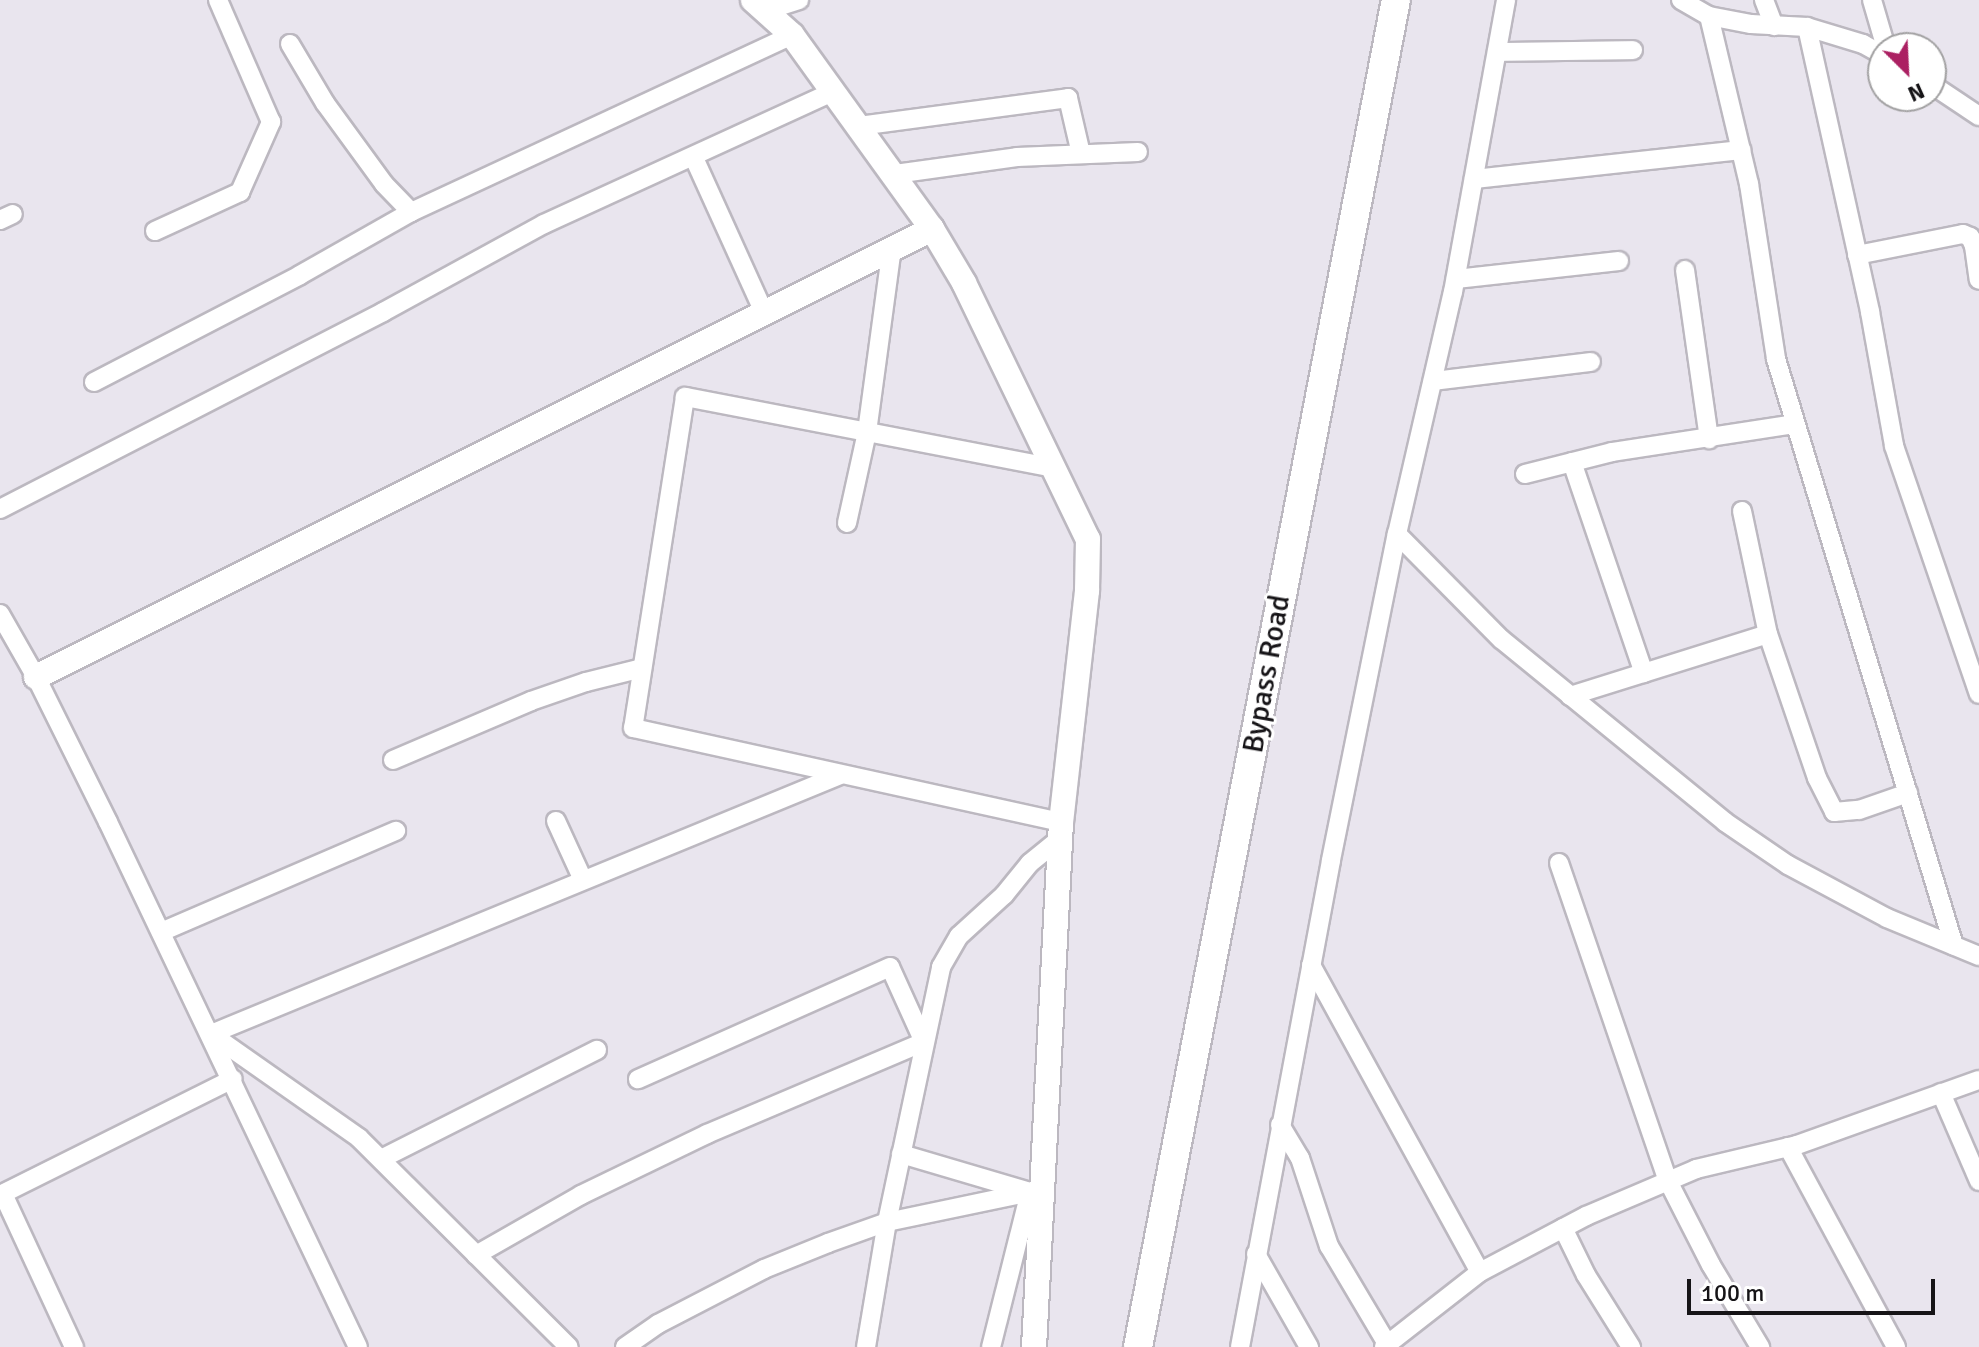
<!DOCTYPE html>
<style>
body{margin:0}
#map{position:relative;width:1979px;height:1347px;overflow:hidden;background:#e9e5ee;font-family:Signika,sans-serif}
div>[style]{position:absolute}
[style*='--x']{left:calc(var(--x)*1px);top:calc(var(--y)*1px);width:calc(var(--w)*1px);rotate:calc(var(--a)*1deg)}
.roads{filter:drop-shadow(2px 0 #bcb8c0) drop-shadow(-2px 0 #bcb8c0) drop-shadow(0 2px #bcb8c0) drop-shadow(0 -2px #bcb8c0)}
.street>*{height:18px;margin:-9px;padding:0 9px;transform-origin:9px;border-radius:9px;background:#fff}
.secondary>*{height:24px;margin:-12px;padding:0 12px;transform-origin:12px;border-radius:12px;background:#fff}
.primary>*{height:28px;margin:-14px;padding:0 14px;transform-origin:14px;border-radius:14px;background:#fff}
span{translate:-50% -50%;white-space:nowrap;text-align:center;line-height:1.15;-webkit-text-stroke:6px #fff;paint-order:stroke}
.street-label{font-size:30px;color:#161417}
.north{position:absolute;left:1867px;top:32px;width:80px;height:80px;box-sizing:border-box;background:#fff;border:2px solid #a2a1a2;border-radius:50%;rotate:156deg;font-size:22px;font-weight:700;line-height:32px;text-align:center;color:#161417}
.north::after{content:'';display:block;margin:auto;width:28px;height:36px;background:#ab2062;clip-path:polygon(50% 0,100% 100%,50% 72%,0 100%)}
.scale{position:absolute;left:1687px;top:1279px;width:248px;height:36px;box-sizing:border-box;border:4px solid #161417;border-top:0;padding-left:10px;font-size:24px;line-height:28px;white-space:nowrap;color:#161417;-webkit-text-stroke:6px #fff;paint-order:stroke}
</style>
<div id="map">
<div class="roads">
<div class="street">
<div style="--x:1681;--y:0;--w:32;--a:30"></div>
<div style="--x:1709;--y:16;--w:43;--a:10.8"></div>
<div style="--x:1751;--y:24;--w:56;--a:3.1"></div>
<div style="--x:1807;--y:27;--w:59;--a:16.9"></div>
<div style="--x:1863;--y:44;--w:23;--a:29"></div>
<div style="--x:1764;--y:0;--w:28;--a:69"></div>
<div style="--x:1872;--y:0;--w:50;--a:73.7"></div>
<div style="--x:765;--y:11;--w:36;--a:-18"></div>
<div style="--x:1709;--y:16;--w:173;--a:76.6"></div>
<div style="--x:1749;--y:184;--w:177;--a:81.2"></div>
<div style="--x:1776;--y:359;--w:613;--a:73.13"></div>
<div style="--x:1807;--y:27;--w:292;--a:77.5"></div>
<div style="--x:1870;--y:312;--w:136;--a:79.8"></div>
<div style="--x:1894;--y:446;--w:262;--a:71.1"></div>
<div style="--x:290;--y:44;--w:69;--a:59.3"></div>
<div style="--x:325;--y:103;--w:100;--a:53.9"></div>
<div style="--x:384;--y:184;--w:39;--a:46"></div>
<div style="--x:1497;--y:52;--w:136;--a:-0.8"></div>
<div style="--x:1931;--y:84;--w:58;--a:33.7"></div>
<div style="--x:859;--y:126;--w:211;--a:-7.6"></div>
<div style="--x:1068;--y:98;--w:57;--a:76.9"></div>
<div style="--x:694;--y:158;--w:169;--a:65.6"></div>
<div style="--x:895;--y:174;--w:123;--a:-7.9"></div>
<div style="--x:1017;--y:157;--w:121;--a:-2.4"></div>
<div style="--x:1474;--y:179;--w:269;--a:-6.2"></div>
<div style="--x:0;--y:220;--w:14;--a:-25"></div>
<div style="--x:155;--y:231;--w:94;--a:-24.6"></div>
<div style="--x:240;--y:192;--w:77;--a:-66.1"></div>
<div style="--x:271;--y:122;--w:133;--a:-113.5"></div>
<div style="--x:1857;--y:255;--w:108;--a:-11.2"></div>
<div style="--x:1963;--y:234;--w:8;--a:23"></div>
<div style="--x:1970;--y:237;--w:10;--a:66"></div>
<div style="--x:1974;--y:246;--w:34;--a:82"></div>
<div style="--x:1685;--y:270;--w:171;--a:81.9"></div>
<div style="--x:1456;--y:279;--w:164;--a:-6.3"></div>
<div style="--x:1433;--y:381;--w:159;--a:-6.9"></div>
<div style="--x:94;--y:382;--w:232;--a:-27.4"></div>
<div style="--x:300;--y:275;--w:128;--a:-29.6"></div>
<div style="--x:411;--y:212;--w:420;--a:-24.9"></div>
<div style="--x:1572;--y:462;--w:223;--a:71.2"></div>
<div style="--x:1054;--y:468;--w:376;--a:-169.1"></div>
<div style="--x:685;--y:397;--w:335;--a:98.9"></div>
<div style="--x:633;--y:728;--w:438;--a:12.4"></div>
<div style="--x:1525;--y:474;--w:90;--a:-14.2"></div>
<div style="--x:1612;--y:452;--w:185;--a:-8.7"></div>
<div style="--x:0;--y:509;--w:431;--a:-27.2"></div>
<div style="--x:383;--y:312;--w:183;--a:-28.7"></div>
<div style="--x:544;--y:224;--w:319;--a:-24.6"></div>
<div style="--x:1742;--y:511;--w:126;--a:78.1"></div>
<div style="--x:1768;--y:634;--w:152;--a:71.2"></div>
<div style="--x:1817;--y:778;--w:38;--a:63"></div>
<div style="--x:1834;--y:812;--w:25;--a:-5"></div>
<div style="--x:1859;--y:810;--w:52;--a:-19.1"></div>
<div style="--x:847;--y:523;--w:93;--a:-77.6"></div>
<div style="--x:867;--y:432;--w:186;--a:-82.3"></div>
<div style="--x:1397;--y:534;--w:148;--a:45.3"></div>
<div style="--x:1501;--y:639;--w:289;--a:39.2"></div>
<div style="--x:1725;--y:822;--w:76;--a:34.3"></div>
<div style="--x:1788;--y:865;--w:112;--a:28.2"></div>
<div style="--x:1887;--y:918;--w:100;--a:22.4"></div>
<div style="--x:0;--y:614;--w:73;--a:60.3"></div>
<div style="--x:36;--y:677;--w:162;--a:63.6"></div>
<div style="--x:108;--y:822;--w:581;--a:64.54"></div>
<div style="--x:1570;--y:696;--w:207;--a:-17.4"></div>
<div style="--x:393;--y:760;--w:150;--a:-23.1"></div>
<div style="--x:531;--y:701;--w:58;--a:-19.1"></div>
<div style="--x:586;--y:682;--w:58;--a:-14"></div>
<div style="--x:556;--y:821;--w:65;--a:65.4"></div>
<div style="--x:1559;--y:863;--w:336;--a:71.1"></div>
<div style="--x:1668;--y:1181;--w:94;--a:62.9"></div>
<div style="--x:1711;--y:1265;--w:96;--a:59.1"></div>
<div style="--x:161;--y:932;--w:256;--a:-23.3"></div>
<div style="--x:1311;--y:965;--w:350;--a:61.2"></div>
<div style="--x:211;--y:1034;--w:680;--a:-22.38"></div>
<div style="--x:214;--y:1036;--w:177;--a:35.1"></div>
<div style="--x:359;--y:1138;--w:296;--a:44.9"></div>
<div style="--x:1941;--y:1093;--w:96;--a:66.6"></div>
<div style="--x:1280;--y:1125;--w:39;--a:59"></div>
<div style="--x:1300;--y:1158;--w:93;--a:71.8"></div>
<div style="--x:1329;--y:1246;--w:117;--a:59.3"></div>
<div style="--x:1788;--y:1147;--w:227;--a:61.6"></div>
<div style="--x:901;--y:1154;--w:134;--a:16.4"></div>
<div style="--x:1030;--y:1192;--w:160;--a:104.1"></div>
<div style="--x:381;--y:1159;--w:242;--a:-26.8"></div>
<div style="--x:3;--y:1194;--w:169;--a:65.1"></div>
<div style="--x:0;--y:1195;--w:260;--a:-26.5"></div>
<div style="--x:1563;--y:1228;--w:52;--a:63.9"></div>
<div style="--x:1586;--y:1275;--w:85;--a:58"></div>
<div style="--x:1256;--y:1254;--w:107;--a:60.3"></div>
<div style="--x:476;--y:1255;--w:121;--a:-29.7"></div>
<div style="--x:581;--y:1195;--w:140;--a:-25.8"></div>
<div style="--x:707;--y:1134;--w:236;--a:-23"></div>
<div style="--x:924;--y:1042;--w:82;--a:-114.4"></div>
<div style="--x:890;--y:967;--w:276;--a:156"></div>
<div style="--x:625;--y:1347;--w:40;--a:-34.9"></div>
<div style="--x:658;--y:1324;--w:119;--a:-27.4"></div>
<div style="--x:764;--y:1269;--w:69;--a:-22.1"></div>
<div style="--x:828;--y:1243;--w:63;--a:-19.6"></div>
<div style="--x:887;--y:1222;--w:146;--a:-11.8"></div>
<div style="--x:1030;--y:1192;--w:12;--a:9"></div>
<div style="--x:866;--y:1347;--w:127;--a:-80.5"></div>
<div style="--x:887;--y:1222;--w:261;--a:-78"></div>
<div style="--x:941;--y:967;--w:36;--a:-60"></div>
<div style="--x:959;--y:936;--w:61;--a:-42.3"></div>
<div style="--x:1004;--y:895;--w:41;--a:-50.9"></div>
<div style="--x:1030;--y:863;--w:38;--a:-39"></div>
<div style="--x:1240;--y:1347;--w:495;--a:-79.4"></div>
<div style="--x:1331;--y:860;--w:333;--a:-78.6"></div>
<div style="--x:1397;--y:534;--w:248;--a:-77"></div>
<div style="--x:1453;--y:292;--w:297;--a:-79.7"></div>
<div style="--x:1384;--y:1347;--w:122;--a:-38"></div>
<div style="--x:1480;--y:1272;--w:120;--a:-27.8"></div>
<div style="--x:1586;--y:1216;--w:120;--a:-23.1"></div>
<div style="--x:1696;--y:1169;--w:104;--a:-13.4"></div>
<div style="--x:1797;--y:1145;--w:193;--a:-19.7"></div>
</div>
<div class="secondary">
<div style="--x:753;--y:0;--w:52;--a:41.9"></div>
<div style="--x:792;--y:35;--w:239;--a:54.2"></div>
<div style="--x:932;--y:229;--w:63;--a:59.3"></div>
<div style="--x:964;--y:283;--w:284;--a:64.2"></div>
<div style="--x:1088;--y:539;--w:52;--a:91.1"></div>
<div style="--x:1087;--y:591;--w:232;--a:96.4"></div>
<div style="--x:1061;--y:822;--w:526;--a:92.94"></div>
<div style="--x:36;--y:677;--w:1002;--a:-26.57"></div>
</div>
<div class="primary">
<div style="--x:1138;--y:1347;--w:1371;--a:-79.16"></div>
</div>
</div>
<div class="street-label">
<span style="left:1267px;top:674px;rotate:-80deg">Bypass Road</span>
</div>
<div class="north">N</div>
<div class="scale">100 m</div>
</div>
